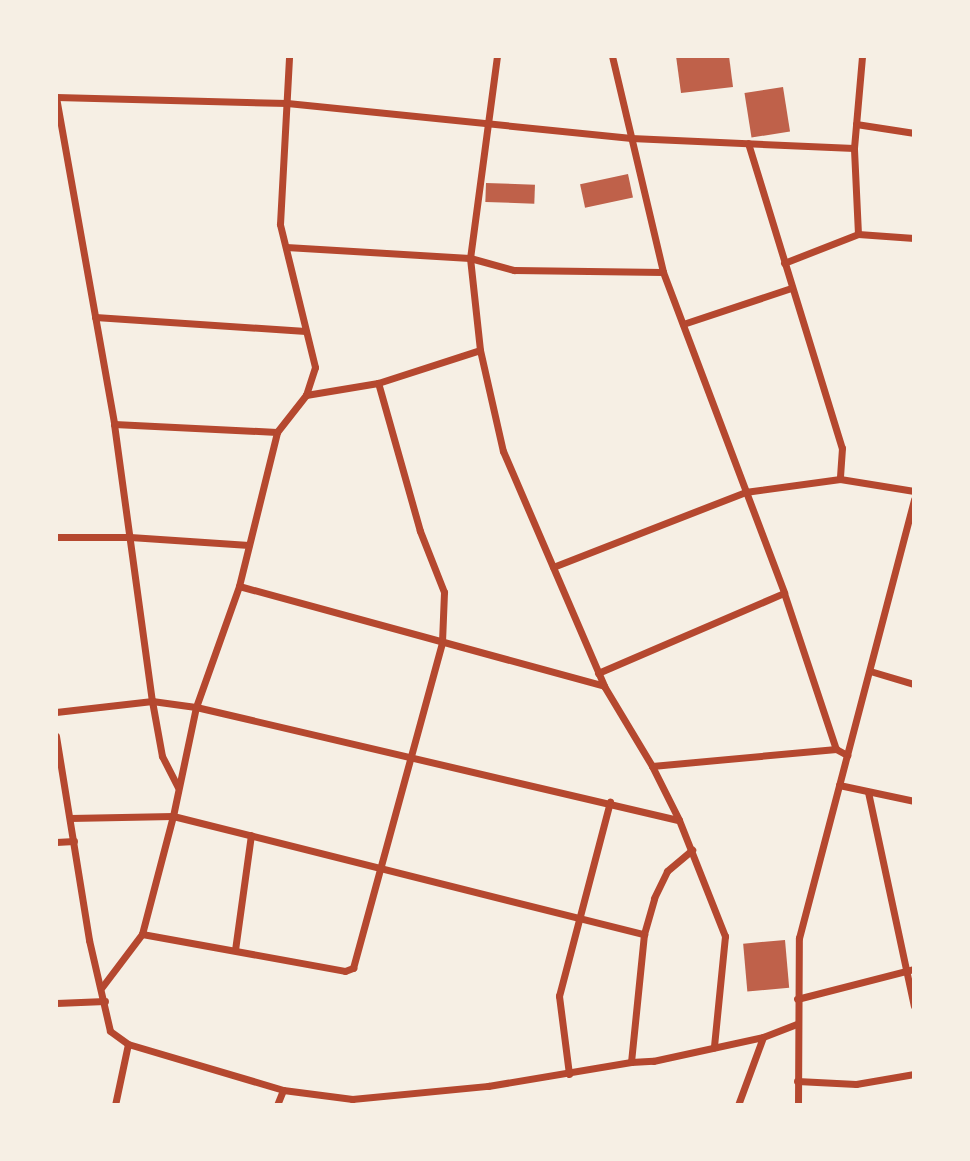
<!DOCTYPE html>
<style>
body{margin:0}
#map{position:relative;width:970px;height:1161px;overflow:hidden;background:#f6efe4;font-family:"Sofia Sans Condensed",sans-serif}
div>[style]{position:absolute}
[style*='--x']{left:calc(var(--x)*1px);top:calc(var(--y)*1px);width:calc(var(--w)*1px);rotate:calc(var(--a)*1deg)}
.building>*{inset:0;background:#bf614a;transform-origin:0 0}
.minor>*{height:7px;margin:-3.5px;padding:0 3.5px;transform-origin:3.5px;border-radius:3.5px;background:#b5482f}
span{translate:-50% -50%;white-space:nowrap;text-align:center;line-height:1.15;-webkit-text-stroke:7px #f6efe4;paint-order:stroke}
.frame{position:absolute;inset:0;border:58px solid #f6efe4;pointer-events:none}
</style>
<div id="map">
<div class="building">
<div style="clip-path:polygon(676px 56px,729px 56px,733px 87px,681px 93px)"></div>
<div style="left:783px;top:87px;width:45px;height:39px;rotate:81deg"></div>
<div style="left:628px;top:174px;width:24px;height:49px;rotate:78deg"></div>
<div style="left:486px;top:183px;width:49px;height:19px;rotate:2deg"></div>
<div style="left:785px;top:940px;width:48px;height:42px;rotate:85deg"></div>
</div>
<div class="minor">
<div style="--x:497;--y:56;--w:204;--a:97.6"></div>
<div style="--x:470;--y:258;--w:93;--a:83.8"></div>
<div style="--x:480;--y:350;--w:104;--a:77.2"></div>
<div style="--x:503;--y:451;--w:256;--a:66.7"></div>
<div style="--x:604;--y:686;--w:93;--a:59"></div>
<div style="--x:652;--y:766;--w:60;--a:63.4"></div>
<div style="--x:679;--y:820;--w:125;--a:68.4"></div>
<div style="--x:725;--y:936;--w:112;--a:95.7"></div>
<div style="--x:612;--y:56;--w:222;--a:76.7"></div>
<div style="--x:663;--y:272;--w:343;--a:69.3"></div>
<div style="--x:784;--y:593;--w:164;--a:71.6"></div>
<div style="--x:56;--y:97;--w:231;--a:1.5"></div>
<div style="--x:287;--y:103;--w:346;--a:5.8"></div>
<div style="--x:631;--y:138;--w:223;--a:2.6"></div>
<div style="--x:56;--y:97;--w:332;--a:79.9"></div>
<div style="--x:114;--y:424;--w:280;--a:82.2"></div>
<div style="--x:152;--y:701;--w:56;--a:79.7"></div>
<div style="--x:162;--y:756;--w:35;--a:63"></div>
<div style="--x:856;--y:124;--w:59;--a:8.8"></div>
<div style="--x:748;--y:143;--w:319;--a:72.9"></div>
<div style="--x:842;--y:448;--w:31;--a:94"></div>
<div style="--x:858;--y:234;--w:86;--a:-92.7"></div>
<div style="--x:854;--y:148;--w:92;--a:-85"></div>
<div style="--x:286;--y:247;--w:184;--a:3.4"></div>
<div style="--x:470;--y:258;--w:46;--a:15.3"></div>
<div style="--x:514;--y:270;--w:149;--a:0.8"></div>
<div style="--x:784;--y:263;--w:79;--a:-21.4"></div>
<div style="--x:858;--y:234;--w:56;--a:4.1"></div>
<div style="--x:95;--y:317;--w:211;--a:3.8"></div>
<div style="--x:683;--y:324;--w:114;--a:-18.4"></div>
<div style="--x:306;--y:395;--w:73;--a:-9.5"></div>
<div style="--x:378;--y:383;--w:107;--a:-17.9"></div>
<div style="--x:114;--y:424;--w:163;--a:2.8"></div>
<div style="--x:56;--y:537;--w:74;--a:0"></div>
<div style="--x:130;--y:537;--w:119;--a:3.8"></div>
<div style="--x:553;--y:567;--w:206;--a:-21.3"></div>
<div style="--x:745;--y:492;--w:96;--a:-7.8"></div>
<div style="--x:840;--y:479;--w:75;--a:9.2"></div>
<div style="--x:239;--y:586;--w:378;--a:15.3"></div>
<div style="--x:870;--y:671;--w:46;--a:16.5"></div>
<div style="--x:598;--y:673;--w:202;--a:-23.3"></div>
<div style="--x:56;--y:712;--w:97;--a:-6.5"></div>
<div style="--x:152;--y:701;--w:44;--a:7.8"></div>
<div style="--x:196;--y:707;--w:496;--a:13.2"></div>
<div style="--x:56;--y:736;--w:207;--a:80.8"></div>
<div style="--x:89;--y:940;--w:93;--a:77"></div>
<div style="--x:110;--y:1031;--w:22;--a:36"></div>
<div style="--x:128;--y:1044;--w:162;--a:16.5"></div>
<div style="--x:283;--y:1090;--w:70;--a:7.4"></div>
<div style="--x:352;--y:1099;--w:137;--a:-5.5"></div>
<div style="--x:488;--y:1086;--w:145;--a:-9.5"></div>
<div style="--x:631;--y:1062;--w:22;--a:-3"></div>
<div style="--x:653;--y:1061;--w:113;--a:-12.3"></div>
<div style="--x:763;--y:1037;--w:36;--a:-21"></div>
<div style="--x:652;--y:766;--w:185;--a:-5.3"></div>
<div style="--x:836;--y:749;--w:13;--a:29"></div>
<div style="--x:839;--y:785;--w:77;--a:12"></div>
<div style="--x:868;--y:792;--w:219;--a:77.9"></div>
<div style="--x:70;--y:818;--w:103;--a:-1.1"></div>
<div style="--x:173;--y:816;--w:486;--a:14.1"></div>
<div style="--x:56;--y:842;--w:18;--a:-3"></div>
<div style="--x:142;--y:934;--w:206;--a:10.3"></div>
<div style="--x:345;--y:971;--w:9;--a:-21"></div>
<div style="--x:353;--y:968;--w:338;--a:-74.7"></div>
<div style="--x:442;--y:642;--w:50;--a:-87.7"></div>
<div style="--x:444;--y:592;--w:66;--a:-111.5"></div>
<div style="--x:420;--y:531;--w:154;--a:-105.8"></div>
<div style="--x:235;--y:950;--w:116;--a:-82.1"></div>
<div style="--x:102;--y:987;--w:66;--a:-53"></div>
<div style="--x:142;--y:934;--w:122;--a:-75.3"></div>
<div style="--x:173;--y:816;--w:111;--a:-78.1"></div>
<div style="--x:196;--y:707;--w:128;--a:-70.4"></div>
<div style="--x:239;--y:586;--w:159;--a:-76.1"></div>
<div style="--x:277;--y:432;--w:47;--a:-51.9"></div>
<div style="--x:306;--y:395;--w:29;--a:-72"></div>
<div style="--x:315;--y:367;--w:147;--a:-103.8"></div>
<div style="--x:280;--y:224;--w:168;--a:-86.9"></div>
<div style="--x:797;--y:999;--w:121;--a:-14.4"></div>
<div style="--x:56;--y:1003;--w:49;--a:-2.3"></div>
<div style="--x:631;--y:1062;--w:129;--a:-84.2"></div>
<div style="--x:644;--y:934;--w:37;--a:-74"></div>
<div style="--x:654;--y:898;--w:30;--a:-64"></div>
<div style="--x:667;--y:871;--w:33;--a:-40"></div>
<div style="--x:569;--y:1074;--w:79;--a:-97.3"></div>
<div style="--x:559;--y:996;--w:201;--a:-75.3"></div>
<div style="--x:797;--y:1081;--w:59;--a:2.9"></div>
<div style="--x:856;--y:1084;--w:59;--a:-9.8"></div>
<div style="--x:115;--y:1105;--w:62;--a:-78"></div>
<div style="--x:277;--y:1105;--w:16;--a:-68"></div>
<div style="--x:738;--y:1105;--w:72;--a:-69.8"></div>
<div style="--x:798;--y:1105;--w:167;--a:-89.7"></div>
<div style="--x:799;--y:938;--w:454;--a:-75.3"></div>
</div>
<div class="frame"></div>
</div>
